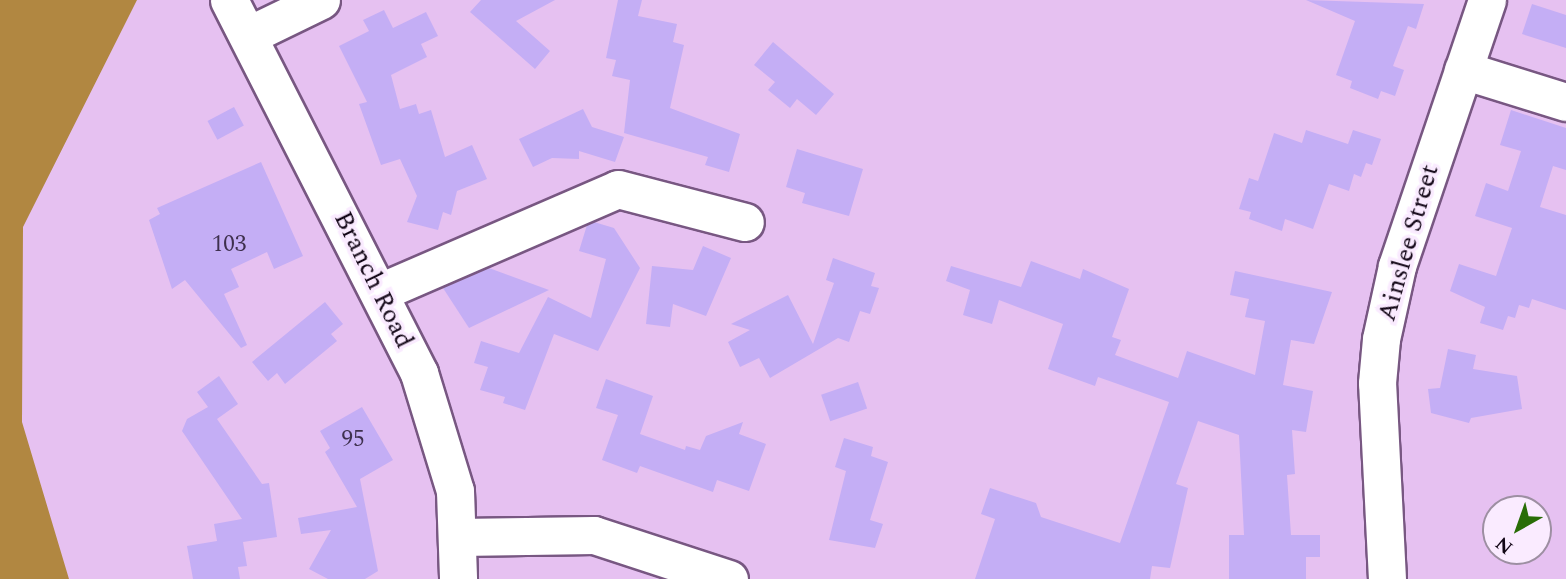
<!DOCTYPE html>
<style>
body{margin:0}
#map{position:relative;width:1566px;height:579px;overflow:hidden;background:#e6c1f1;font-family:Spectral,serif}
div>[style]{position:absolute}
[style*='--x']{left:calc(var(--x)*1px);top:calc(var(--y)*1px);width:calc(var(--w)*1px);rotate:calc(var(--a)*1deg)}
.forest>*{inset:0;background:#b18741}
.building>*{inset:0;background:#c4aef5;transform-origin:0 0}
.roads{filter:drop-shadow(2px 0 #785782) drop-shadow(-2px 0 #785782) drop-shadow(0 2px #785782) drop-shadow(0 -2px #785782)}
.minor>*{height:37px;margin:-18.5px;padding:0 18.5px;transform-origin:18.5px;border-radius:18.5px;background:#fff}
span{translate:-50% -50%;white-space:nowrap;text-align:center;line-height:1.15;-webkit-text-stroke:7px #faebff;paint-order:stroke}
.number-label{font-size:23px;color:#3e304e}
.number-label span{-webkit-text-stroke-width:0}
.street-label{font-size:26px;color:#120616}
.north{position:absolute;left:1482px;top:495px;width:70px;height:70px;box-sizing:border-box;background:#faebff;border:2px solid #9d8fa2;border-radius:50%;rotate:220deg;font-size:19px;font-weight:700;line-height:28px;text-align:center;color:#120616}
.north::after{content:'';display:block;margin:auto;width:24px;height:32px;background:#296d07;clip-path:polygon(50% 0,100% 100%,50% 72%,0 100%)}
</style>
<div id="map">
<div class="forest">
<div style="clip-path:polygon(0 0,137px 0,23px 227px,22px 422px,69px 579px,0 579px)"></div>
</div>
<div class="building">
<div style="clip-path:polygon(481px 0,555px 0,516px 21px,550px 51px,535px 69px,470px 12px)"></div>
<div style="clip-path:polygon(618px 0,642px 0,638px 16px,677px 24px,673px 42px,684px 45px,670px 108px,740px 134px,729px 172px,705px 165px,708px 157px,624px 133px,630px 80px,612px 76px,616px 60px,606px 58px)"></div>
<div style="clip-path:polygon(1306px 0,1424px 4px,1416px 29px,1408px 26px,1393px 66px,1404px 70px,1395px 96px,1381px 91px,1378px 99px,1350px 88px,1352px 81px,1336px 75px,1355px 21px)"></div>
<div style="clip-path:polygon(1532px 4px,1566px 15px,1566px 48px,1522px 34px)"></div>
<div style="clip-path:polygon(384px 10px,393px 28px,426px 12px,438px 36px,421px 44px,427px 57px,391px 75px,400px 109px,416px 104px,419px 114px,431px 110px,445px 157px,472px 145px,487px 179px,457px 191px,451px 215px,443px 212px,438px 230px,407px 222px,417px 196px,400px 159px,381px 165px,359px 104px,367px 102px,339px 46px,369px 31px,363px 20px)"></div>
<div style="clip-path:polygon(773px 42px,834px 94px,816px 115px,797px 99px,790px 108px,768px 90px,775px 82px,754px 65px)"></div>
<div style="left:234px;top:107px;width:21px;height:30px;rotate:62deg"></div>
<div style="clip-path:polygon(583px 109px,592px 127px,624px 137px,615px 162px,579px 151px,579px 159px,552px 158px,533px 167px,519px 139px)"></div>
<div style="clip-path:polygon(1511px 110px,1566px 128px,1566px 170px,1553px 166px,1540px 207px,1566px 215px,1566px 310px,1532px 299px,1529px 308px,1519px 305px,1515px 318px,1508px 316px,1503px 330px,1480px 323px,1485px 307px,1450px 291px,1459px 264px,1496px 276px,1512px 228px,1475px 216px,1486px 183px,1508px 191px,1521px 151px,1500px 145px)"></div>
<div style="clip-path:polygon(1306px 130px,1348px 144px,1353px 130px,1381px 139px,1372px 165px,1366px 163px,1361px 177px,1354px 174px,1349px 191px,1329px 184px,1313px 229px,1285px 219px,1282px 231px,1249px 219px,1251px 212px,1239px 209px,1249px 178px,1258px 181px,1274px 133px,1302px 143px)"></div>
<div style="clip-path:polygon(797px 149px,863px 169px,849px 216px,802px 203px,805px 193px,786px 187px)"></div>
<div style="clip-path:polygon(261px 162px,303px 256px,274px 269px,267px 252px,231px 269px,239px 287px,224px 294px,247px 345px,241px 348px,185px 280px,172px 289px,149px 220px,160px 214px,157px 208px)"></div>
<div style="clip-path:polygon(594px 222px,614px 228px,640px 268px,598px 351px,554px 334px,525px 410px,503px 403px,505px 397px,480px 390px,488px 367px,474px 363px,481px 341px,519px 353px,548px 297px,591px 318px,606px 259px,579px 251px,587px 225px)"></div>
<div style="clip-path:polygon(703px 246px,731px 258px,706px 316px,673px 304px,670px 327px,646px 324px,652px 266px,693px 270px)"></div>
<div style="clip-path:polygon(833px 258px,875px 273px,871px 286px,879px 288px,870px 314px,860px 311px,849px 342px,838px 338px,770px 378px,759px 358px,740px 367px,728px 342px,750px 330px,731px 324px,788px 295px,813px 344px,834px 283px,826px 280px)"></div>
<div style="clip-path:polygon(1031px 261px,1080px 279px,1083px 269px,1129px 289px,1112px 337px,1121px 340px,1115px 355px,1178px 378px,1187px 351px,1255px 375px,1265px 321px,1245px 317px,1249px 299px,1230px 295px,1235px 271px,1332px 292px,1314px 344px,1291px 340px,1283px 385px,1313px 391px,1306px 432px,1292px 430px,1295px 474px,1287px 475px,1291px 535px,1320px 535px,1320px 557px,1306px 557px,1306px 579px,1229px 579px,1229px 535px,1244px 535px,1239px 435px,1198px 421px,1176px 484px,1188px 488px,1170px 568px,1152px 566px,1150px 579px,975px 579px,995px 519px,981px 514px,990px 488px,1036px 503px,1041px 517px,1120px 543px,1169px 402px,1098px 377px,1095px 386px,1048px 369px,1063px 324px,999px 300px,992px 324px,963px 315px,970px 290px,946px 281px,951px 266px,1021px 287px)"></div>
<div style="clip-path:polygon(489px 268px,549px 290px,469px 328px,443px 288px)"></div>
<div style="clip-path:polygon(325px 302px,343px 324px,331px 334px,337px 341px,285px 384px,277px 373px,268px 381px,252px 362px)"></div>
<div style="clip-path:polygon(1448px 349px,1476px 355px,1473px 369px,1517px 376px,1522px 409px,1471px 418px,1469px 423px,1431px 413px,1428px 389px,1440px 388px)"></div>
<div style="clip-path:polygon(219px 376px,238px 404px,217px 419px,262px 484px,269px 483px,277px 537px,243px 542px,247px 566px,238px 567px,240px 579px,193px 579px,187px 546px,217px 541px,214px 524px,242px 519px,182px 431px,187px 419px,208px 407px,197px 392px)"></div>
<div style="clip-path:polygon(606px 379px,653px 396px,640px 434px,685px 450px,686px 446px,700px 450px,706px 436px,743px 422px,739px 434px,766px 444px,749px 491px,717px 480px,713px 492px,640px 466px,637px 473px,602px 460px,618px 415px,596px 408px)"></div>
<div style="left:858px;top:382px;width:28px;height:39px;rotate:71deg"></div>
<div style="clip-path:polygon(362px 407px,393px 460px,360px 479px,378px 571px,365px 579px,328px 579px,309px 569px,331px 530px,301px 534px,298px 518px,357px 507px,325px 452px,330px 448px,320px 431px)"></div>
<div style="clip-path:polygon(844px 438px,873px 447px,871px 456px,888px 462px,870px 520px,883px 524px,875px 548px,829px 540px,846px 471px,835px 467px)"></div>
</div>
<div class="roads">
<div class="minor">
<div style="--x:229;--y:0;--w:419;--a:63"></div>
<div style="--x:419;--y:373;--w:123;--a:73"></div>
<div style="--x:455;--y:491;--w:88;--a:88"></div>
<div style="--x:249;--y:35;--w:80;--a:-25.9"></div>
<div style="--x:1463;--y:70;--w:108;--a:17.3"></div>
<div style="--x:380;--y:292;--w:259;--a:-23.4"></div>
<div style="--x:618;--y:189;--w:131;--a:14.6"></div>
<div style="--x:459;--y:537;--w:135;--a:-0.8"></div>
<div style="--x:594;--y:535;--w:142;--a:18.1"></div>
<div style="--x:1387;--y:579;--w:196;--a:-92.9"></div>
<div style="--x:1377;--y:383;--w:44;--a:-84.8"></div>
<div style="--x:1381;--y:339;--w:75;--a:-77.6"></div>
<div style="--x:1397;--y:266;--w:281;--a:-71.3"></div>
</div>
</div>
<div class="number-label">
<span style="left:229px;top:245px">103</span>
<span style="left:353px;top:440px">95</span>
</div>
<div class="street-label">
<span style="left:1409px;top:243px;rotate:-74deg">Ainslee Street</span>
<span style="left:373px;top:280px;rotate:64deg">Branch Road</span>
</div>
<div class="north">N</div>
</div>
